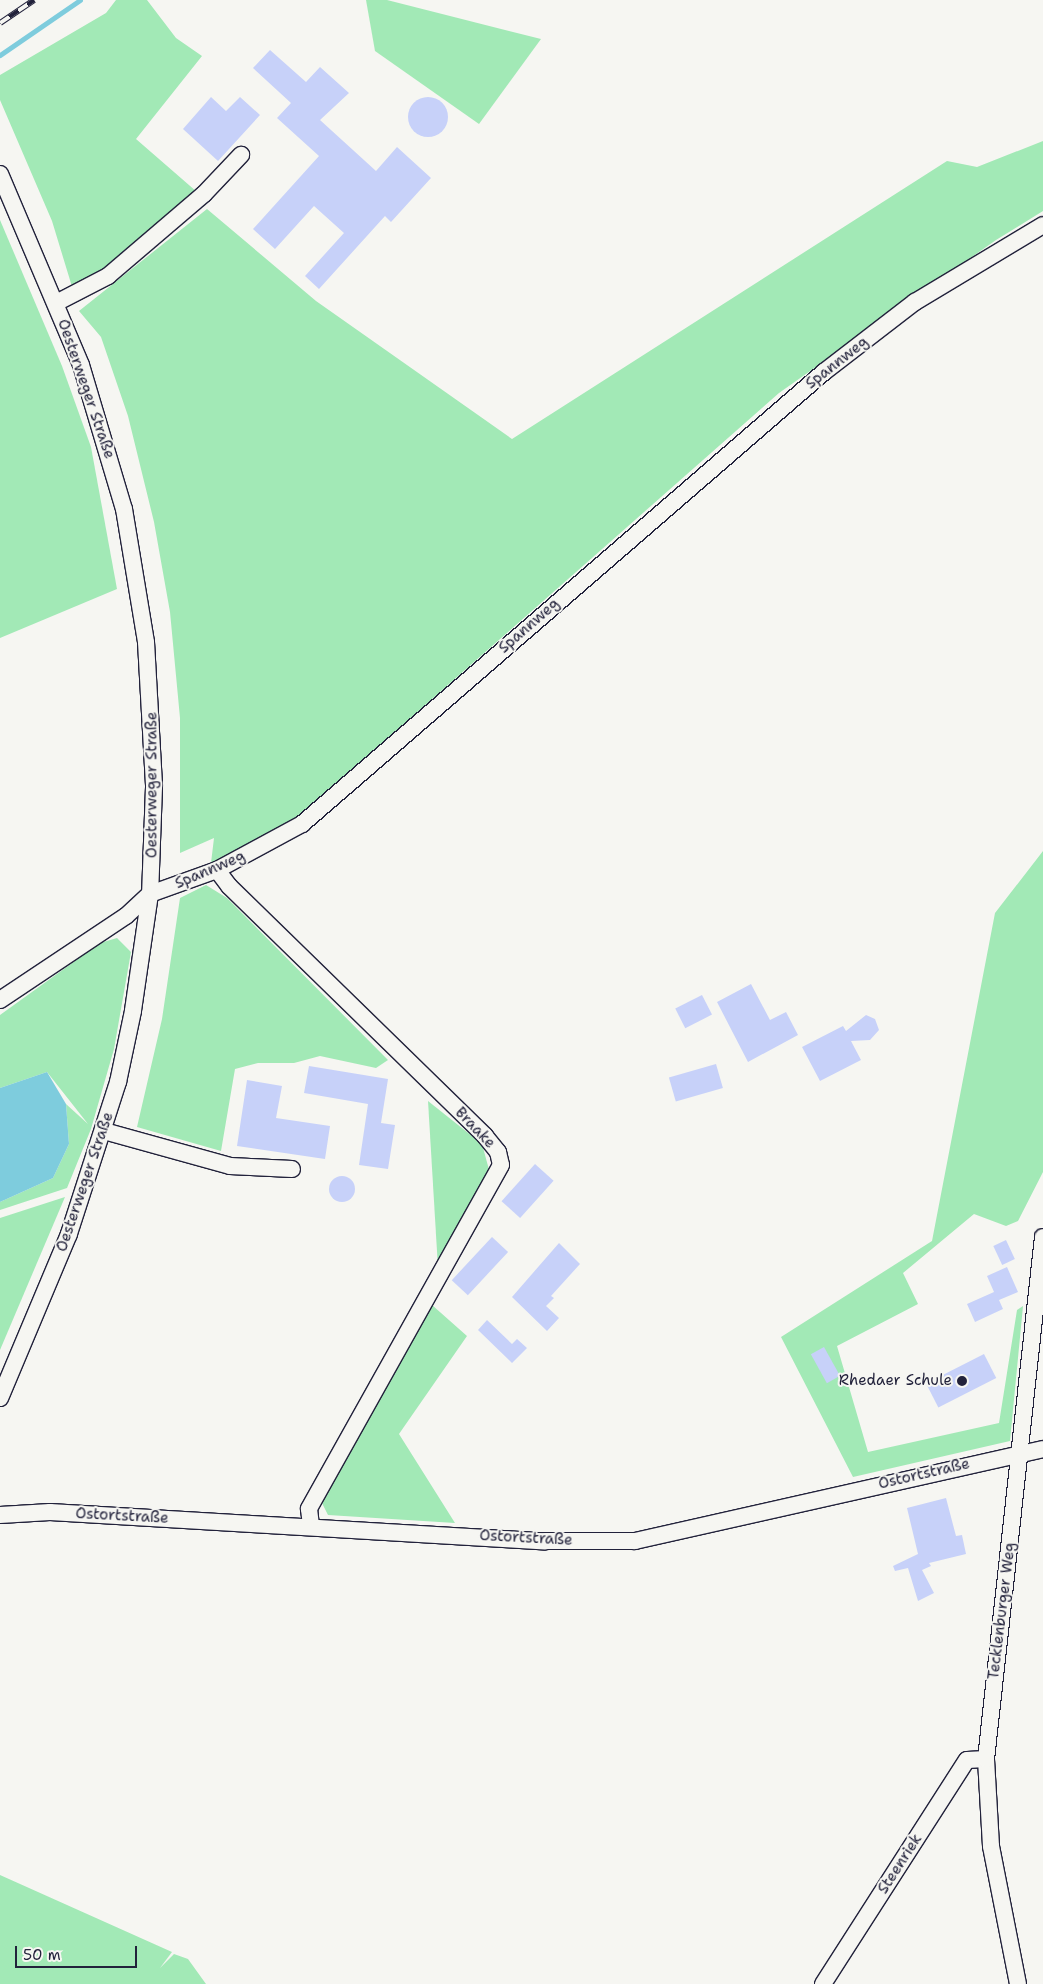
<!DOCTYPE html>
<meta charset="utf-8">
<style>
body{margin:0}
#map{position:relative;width:1043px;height:1984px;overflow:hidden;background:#f6f6f2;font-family:"Shantell Sans",sans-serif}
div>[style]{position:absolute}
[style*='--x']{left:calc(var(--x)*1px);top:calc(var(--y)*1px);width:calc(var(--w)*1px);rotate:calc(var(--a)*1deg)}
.green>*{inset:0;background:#a2e9b6}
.water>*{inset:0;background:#7eccdd}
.stream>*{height:5px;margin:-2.5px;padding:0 2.5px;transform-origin:2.5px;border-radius:2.5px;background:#7eccdd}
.building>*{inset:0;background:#c7d1f9;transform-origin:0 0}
.round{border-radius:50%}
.roads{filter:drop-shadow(1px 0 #22223b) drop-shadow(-1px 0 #22223b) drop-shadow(0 1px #22223b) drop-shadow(0 -1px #22223b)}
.minor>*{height:16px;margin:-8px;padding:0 8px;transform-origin:8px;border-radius:8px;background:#f6f6f2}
.rail>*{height:5.5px;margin-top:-2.75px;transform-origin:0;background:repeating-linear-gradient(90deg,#f6f6f2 0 11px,#22223b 0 22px);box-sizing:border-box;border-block:1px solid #22223b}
.dots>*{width:14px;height:14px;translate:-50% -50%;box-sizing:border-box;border:2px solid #f6f6f2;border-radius:50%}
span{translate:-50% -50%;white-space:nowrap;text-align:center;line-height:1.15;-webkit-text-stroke:4px #f6f6f2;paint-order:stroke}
.street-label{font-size:15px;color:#22223b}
.poi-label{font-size:15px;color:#22223b}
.right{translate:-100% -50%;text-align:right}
.scale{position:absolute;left:15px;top:1946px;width:122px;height:22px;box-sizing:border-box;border:2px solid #22223b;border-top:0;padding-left:6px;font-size:15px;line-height:18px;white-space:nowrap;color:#22223b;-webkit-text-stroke:4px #f6f6f2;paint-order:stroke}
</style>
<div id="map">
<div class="green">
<div style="clip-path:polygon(116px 0,147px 0,176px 38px,202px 56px,136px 139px,197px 192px,106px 271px,73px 290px,52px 221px,0 100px,0 75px,106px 13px)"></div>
<div style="clip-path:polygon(366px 0,387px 0,541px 39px,479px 124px,375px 51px)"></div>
<div style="clip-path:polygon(1043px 141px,1043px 211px,996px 240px,779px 393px,296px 819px,211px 863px,214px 838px,180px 853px,180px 718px,170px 612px,154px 522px,128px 416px,101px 337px,79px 311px,207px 209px,316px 301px,512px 439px,947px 161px,977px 167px)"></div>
<div style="clip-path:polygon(0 220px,62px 366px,91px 447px,117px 589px,0 638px)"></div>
<div style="clip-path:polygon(1043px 851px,1043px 1172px,1018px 1221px,1006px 1226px,974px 1214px,903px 1273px,918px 1304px,837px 1346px,868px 1452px,999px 1423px,1017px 1310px,1023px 1306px,1010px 1441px,853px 1477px,781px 1337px,932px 1241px,995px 913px)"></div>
<div style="clip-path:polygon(206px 885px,227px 898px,388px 1060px,376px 1068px,320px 1056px,294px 1063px,258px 1063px,235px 1069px,221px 1151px,137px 1127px,162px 1019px,180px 898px)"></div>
<div style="clip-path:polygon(117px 938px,131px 952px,114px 1049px,91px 1129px,67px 1188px,0 1210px,0 1202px,53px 1178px,69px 1144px,66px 1104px,88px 1124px,47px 1072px,0 1088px,0 1015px,100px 943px)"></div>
<div style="clip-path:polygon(428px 1101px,482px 1144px,491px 1177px,438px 1268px)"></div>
<div style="clip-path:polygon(65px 1197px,0 1350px,0 1218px)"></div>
<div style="clip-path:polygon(432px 1305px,467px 1336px,399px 1434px,455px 1523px,328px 1515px,321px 1501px)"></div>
<div style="clip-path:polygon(0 1875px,172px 1952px,160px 1968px,174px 1954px,188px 1959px,206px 1984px,0 1984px)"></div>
</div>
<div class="water">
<div style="clip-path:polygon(47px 1072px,66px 1104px,69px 1144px,53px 1178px,0 1202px,0 1088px)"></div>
</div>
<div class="stream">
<div style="--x:0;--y:55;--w:97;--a:-34.5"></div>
</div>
<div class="building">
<div style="clip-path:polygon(270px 50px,306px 82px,320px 67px,349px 93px,320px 120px,376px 171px,397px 147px,431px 178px,391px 222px,385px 216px,319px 289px,305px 276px,344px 233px,314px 206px,275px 249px,253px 229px,319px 156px,277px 118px,291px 103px,253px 68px)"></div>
<div style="clip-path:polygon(211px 97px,226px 111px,240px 97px,260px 115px,218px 161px,183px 129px)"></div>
<div class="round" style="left:408px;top:97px;width:40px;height:40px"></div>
<div style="clip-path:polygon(751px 984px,770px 1020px,786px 1012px,798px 1035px,748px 1062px,717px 1002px)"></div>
<div style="left:702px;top:995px;width:22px;height:30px;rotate:63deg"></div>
<div style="clip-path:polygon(866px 1015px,875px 1019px,879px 1030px,870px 1040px,851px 1041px,861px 1060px,820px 1081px,802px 1047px,843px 1026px,846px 1031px)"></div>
<div style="left:716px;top:1064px;width:25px;height:49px;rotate:74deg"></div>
<div style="clip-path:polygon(309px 1066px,388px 1079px,381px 1123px,395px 1125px,388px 1169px,359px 1165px,368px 1104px,304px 1093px)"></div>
<div style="clip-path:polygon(247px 1080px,282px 1086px,276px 1118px,330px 1126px,325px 1159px,237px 1146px)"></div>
<div style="left:535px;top:1164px;width:25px;height:50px;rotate:42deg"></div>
<div class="round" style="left:329px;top:1176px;width:26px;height:26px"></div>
<div style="left:492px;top:1237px;width:22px;height:59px;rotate:43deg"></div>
<div style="left:1006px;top:1240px;width:21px;height:14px;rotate:65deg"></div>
<div style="clip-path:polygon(559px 1243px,580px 1264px,551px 1296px,554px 1298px,546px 1306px,559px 1318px,547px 1331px,512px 1297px)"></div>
<div style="clip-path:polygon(1007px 1267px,1018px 1292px,999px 1300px,1003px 1309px,975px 1322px,967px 1304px,994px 1292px,987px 1276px)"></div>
<div style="clip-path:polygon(487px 1320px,512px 1344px,517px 1339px,527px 1348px,512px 1363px,478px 1330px)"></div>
<div style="left:824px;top:1347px;width:33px;height:15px;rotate:61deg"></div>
<div style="left:984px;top:1354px;width:27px;height:65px;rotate:63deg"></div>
<div style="clip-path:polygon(946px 1498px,956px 1536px,962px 1535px,966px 1554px,929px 1563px,931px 1566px,922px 1570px,934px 1593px,918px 1601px,908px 1568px,895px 1571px,893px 1566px,918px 1554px,907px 1508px)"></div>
</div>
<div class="roads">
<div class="minor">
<div style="--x:0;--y:174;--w:207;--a:67"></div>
<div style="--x:81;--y:365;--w:150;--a:73.4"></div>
<div style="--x:124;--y:509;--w:135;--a:80.6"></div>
<div style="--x:146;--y:642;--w:145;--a:86.8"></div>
<div style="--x:154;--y:787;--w:107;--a:92.1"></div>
<div style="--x:150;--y:894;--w:118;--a:98.3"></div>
<div style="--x:133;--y:1011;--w:73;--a:101.9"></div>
<div style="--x:118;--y:1082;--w:160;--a:107.9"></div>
<div style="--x:69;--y:1234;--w:178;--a:112.8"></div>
<div style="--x:56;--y:303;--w:59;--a:-27.4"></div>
<div style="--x:108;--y:276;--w:126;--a:-40.5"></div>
<div style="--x:204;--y:194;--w:54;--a:-46.5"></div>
<div style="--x:217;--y:870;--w:20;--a:53"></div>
<div style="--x:229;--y:886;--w:358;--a:44.3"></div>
<div style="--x:485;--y:1136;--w:21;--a:51"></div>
<div style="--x:498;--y:1152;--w:13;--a:77"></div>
<div style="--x:501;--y:1165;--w:394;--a:119.2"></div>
<div style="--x:309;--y:1509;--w:16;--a:83"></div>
<div style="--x:0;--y:1000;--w:151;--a:-33.7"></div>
<div style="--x:126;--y:916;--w:33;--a:-43"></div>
<div style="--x:150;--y:894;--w:71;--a:-19.7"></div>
<div style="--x:217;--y:870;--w:97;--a:-28.4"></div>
<div style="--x:302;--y:824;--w:690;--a:-40.89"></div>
<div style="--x:824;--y:372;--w:115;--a:-37.6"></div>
<div style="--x:915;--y:302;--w:149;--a:-31"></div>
<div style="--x:104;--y:1131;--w:131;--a:15.5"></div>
<div style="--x:230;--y:1166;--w:62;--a:2.8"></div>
<div style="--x:0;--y:1515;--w:50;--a:-3.4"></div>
<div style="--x:50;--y:1512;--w:496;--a:3.4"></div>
<div style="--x:545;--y:1541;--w:90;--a:0"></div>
<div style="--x:635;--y:1541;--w:418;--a:-12.7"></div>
<div style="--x:823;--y:1984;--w:266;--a:-57.3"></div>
<div style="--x:967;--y:1760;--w:19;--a:-3"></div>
<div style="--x:1018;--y:1984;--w:141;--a:-101.1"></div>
<div style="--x:991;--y:1846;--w:87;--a:-93.3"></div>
<div style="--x:986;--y:1759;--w:525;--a:-83.77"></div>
</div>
</div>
<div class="rail">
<div style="--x:0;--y:23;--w:41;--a:-34.1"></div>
</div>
<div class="dots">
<div style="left:962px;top:1381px;background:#22223b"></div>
</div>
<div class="street-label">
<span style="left:837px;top:363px;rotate:-38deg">Spannweg</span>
<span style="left:86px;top:389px;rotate:71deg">Oesterweger Straße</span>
<span style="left:529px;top:626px;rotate:-41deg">Spannweg</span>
<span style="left:152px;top:785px;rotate:-90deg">Oesterweger Straße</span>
<span style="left:210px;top:870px;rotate:-23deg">Spannweg</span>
<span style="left:475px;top:1128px;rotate:46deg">Braake</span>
<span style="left:85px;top:1182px;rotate:-71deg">Oesterweger Straße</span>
<span style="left:924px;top:1474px;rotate:-13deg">Ostortstraße</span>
<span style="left:122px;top:1516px;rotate:3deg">Ostortstraße</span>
<span style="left:526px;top:1538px;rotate:3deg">Ostortstraße</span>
<span style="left:1002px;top:1611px;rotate:-83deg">Tecklenburger Weg</span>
<span style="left:900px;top:1864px;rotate:-57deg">Steenriek</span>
</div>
<div class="poi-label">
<span class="right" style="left:952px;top:1381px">Rhedaer Schule</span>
</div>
<div class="scale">50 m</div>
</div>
